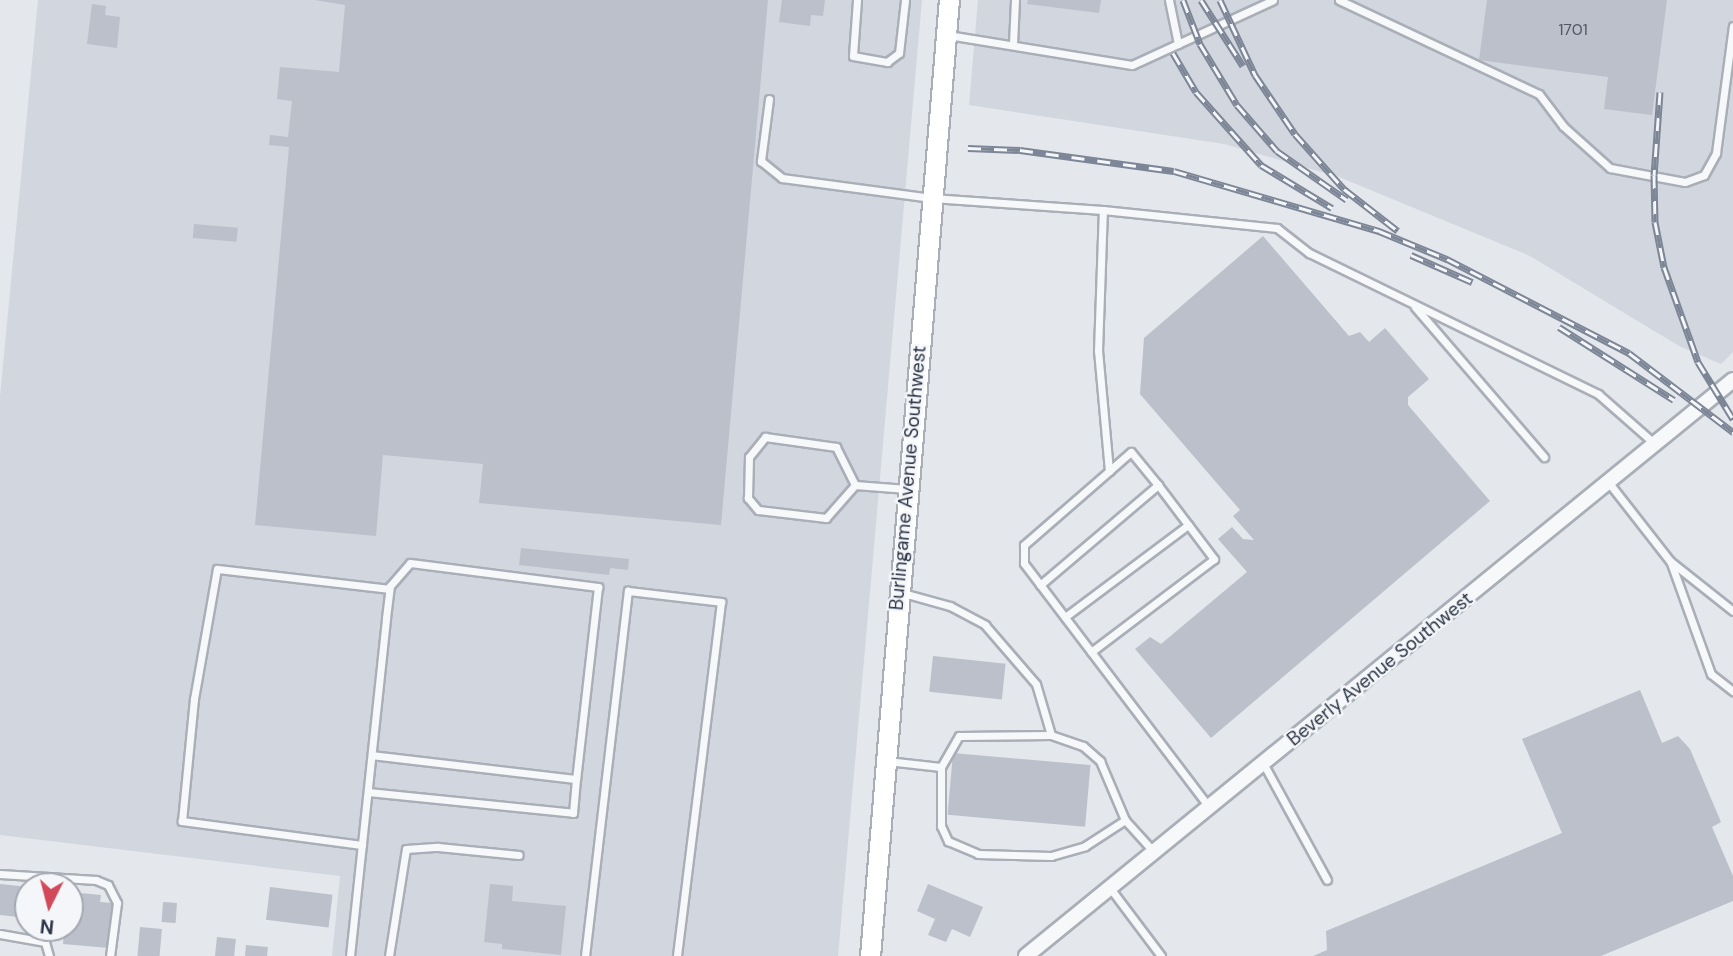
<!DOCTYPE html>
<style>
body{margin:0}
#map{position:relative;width:1733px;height:956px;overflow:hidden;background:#e4e7ec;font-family:"DM Sans",sans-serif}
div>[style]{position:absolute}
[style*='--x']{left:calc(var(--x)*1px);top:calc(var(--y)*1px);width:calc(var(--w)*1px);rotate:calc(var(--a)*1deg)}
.built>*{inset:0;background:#d2d6de}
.building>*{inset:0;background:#bbc0ca;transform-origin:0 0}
.roads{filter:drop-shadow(2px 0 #a9aeb7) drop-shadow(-2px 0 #a9aeb7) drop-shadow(0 2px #a9aeb7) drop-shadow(0 -2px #a9aeb7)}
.lane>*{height:7px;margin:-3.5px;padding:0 3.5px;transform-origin:3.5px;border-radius:3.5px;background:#f7f8fa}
.street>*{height:14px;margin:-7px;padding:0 7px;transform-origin:7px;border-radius:7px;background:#f7f8fa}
.secondary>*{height:19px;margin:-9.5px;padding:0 9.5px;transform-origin:9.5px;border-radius:9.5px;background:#fff}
.rail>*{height:7px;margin-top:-3.5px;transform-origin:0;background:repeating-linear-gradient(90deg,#f4f6f9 0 13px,#7d8696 0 26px);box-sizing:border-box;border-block:2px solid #7d8696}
span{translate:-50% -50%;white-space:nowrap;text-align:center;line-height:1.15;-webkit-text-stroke:5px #f4f6f9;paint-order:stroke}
.number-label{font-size:16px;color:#4f5766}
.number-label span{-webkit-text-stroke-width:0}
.street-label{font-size:19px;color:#2b3445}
.north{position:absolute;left:14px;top:872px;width:70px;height:70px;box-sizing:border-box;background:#f4f6f9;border:2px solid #a4a8b1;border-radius:50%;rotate:186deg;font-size:19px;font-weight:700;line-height:28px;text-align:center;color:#2b3445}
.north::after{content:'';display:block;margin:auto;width:24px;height:32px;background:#d1495b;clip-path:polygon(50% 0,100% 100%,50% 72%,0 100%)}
</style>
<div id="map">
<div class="built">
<div style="clip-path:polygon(38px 0,922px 0,838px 956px,332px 956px,340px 876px,0 835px,0 396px)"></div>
<div style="clip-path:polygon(978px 0,1733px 0,1733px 352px,1721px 364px,1679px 346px,1530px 256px,1339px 177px,1224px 144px,969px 105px)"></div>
</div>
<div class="building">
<div style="clip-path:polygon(315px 0,768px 0,721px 525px,479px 503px,483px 464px,383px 455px,376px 536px,255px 525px,289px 147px,269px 145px,270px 135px,288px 137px,292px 101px,277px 99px,280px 67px,339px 72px,345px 5px)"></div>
<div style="clip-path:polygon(782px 0,825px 0,823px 16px,811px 15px,810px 26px,779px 22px)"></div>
<div style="clip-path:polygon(1028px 0,1101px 0,1099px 13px,1027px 4px)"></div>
<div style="clip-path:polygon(1487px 0,1667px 0,1652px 115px,1604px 109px,1608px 77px,1479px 60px)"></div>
<div style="clip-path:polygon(92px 4px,106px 6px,105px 15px,120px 17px,117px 48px,87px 44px)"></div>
<div style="left:194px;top:224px;width:44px;height:14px;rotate:5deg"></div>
<div style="clip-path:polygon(1263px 236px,1349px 336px,1360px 332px,1369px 342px,1385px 328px,1429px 379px,1408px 397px,1408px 405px,1490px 501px,1211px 738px,1135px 649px,1150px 637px,1161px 644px,1247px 572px,1218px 539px,1232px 527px,1243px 539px,1254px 540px,1233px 516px,1240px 510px,1140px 394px,1144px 338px)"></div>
<div style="clip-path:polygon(521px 548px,629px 559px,628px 570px,610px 568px,609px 575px,519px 565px)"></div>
<div style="left:933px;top:656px;width:73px;height:36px;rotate:6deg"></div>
<div style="clip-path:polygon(1640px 690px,1662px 743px,1678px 736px,1690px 749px,1721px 822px,1712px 827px,1733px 876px,1733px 901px,1601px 956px,1313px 956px,1327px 950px,1326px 931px,1562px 833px,1522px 739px)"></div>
<div style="left:953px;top:753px;width:138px;height:62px;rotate:5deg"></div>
<div style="clip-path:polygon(0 884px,28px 887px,28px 918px,0 915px)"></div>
<div style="clip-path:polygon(490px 884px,513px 886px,512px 901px,566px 906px,561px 955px,502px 949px,502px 944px,484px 942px)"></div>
<div style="clip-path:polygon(928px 884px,983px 907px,970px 937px,952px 929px,946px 942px,928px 935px,935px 919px,917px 911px)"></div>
<div style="left:270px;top:887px;width:63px;height:33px;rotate:7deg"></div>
<div style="clip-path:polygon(70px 892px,101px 895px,100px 902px,114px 903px,109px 948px,63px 944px,64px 928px,70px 928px)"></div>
<div style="left:163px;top:902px;width:14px;height:20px;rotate:4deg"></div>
<div style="left:140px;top:927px;width:22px;height:29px;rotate:5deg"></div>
<div style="left:217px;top:937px;width:19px;height:19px;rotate:6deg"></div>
<div style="clip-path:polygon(246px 945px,268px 947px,267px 956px,245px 956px)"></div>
</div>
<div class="roads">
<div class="lane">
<div style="--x:857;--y:0;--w:56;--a:94.1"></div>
<div style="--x:853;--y:56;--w:35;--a:10"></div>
<div style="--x:887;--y:62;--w:15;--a:-37"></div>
<div style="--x:899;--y:53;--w:53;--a:-83.5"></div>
<div style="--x:1169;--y:0;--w:45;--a:78.4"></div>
<div style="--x:1339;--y:0;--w:221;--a:25.2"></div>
<div style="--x:1539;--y:94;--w:40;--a:53"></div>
<div style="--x:1563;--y:126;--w:63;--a:41.8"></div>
<div style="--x:1610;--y:168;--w:76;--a:10.6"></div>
<div style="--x:1685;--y:182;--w:20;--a:-20"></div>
<div style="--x:1704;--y:175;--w:25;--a:-61"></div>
<div style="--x:1716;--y:153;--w:128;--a:-82.4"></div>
<div style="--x:948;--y:35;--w:186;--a:9.3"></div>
<div style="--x:1132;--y:65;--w:155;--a:-24.7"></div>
<div style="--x:1013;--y:44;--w:44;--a:-87.4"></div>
<div style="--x:769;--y:99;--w:63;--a:97.4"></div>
<div style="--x:761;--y:161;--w:27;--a:39"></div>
<div style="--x:782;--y:178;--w:151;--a:7.6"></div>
<div style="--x:932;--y:198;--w:171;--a:4"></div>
<div style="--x:1415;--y:307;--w:198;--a:49.3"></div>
<div style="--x:1109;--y:471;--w:29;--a:-41"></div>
<div style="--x:1131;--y:452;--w:43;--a:50.7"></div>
<div style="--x:1609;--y:483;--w:99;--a:52"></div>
<div style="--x:1670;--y:561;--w:80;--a:38.4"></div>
<div style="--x:855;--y:485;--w:44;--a:131.3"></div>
<div style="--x:826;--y:518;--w:68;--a:-173.3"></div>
<div style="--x:758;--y:510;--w:16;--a:-130"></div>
<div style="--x:748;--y:498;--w:41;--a:-88.6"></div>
<div style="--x:749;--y:457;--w:26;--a:-51"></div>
<div style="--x:765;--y:437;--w:72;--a:8"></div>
<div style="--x:836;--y:447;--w:42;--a:63.4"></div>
<div style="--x:855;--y:485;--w:52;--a:4.4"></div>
<div style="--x:1671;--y:563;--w:118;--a:70.2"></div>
<div style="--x:1711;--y:674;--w:28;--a:38"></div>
<div style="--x:1040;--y:585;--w:155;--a:-40.3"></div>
<div style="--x:1158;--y:485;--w:93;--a:52.9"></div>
<div style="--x:1214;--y:559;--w:154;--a:142.9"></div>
<div style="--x:903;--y:593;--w:49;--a:15.5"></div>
<div style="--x:950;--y:606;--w:40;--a:28"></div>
<div style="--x:985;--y:625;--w:78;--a:49.2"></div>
<div style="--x:1036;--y:684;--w:53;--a:73.6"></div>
<div style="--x:1065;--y:617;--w:154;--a:-36.8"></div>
<div style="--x:887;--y:761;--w:54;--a:6.3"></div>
<div style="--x:941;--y:767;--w:59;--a:90"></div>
<div style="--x:941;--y:826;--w:17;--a:65"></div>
<div style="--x:948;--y:841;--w:33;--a:23"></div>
<div style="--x:978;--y:854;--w:73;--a:1.6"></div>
<div style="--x:1051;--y:856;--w:35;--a:-16"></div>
<div style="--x:1085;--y:846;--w:48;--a:-33"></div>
<div style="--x:1125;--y:820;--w:43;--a:47.8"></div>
<div style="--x:1263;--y:763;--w:133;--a:61.3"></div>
<div style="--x:941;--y:767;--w:36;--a:-60"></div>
<div style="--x:959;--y:736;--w:92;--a:-0.6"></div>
<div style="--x:1051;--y:735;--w:34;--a:19"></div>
<div style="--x:1083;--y:746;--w:23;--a:41"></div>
<div style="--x:1100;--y:761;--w:64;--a:67"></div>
<div style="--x:368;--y:792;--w:206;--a:5.8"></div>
<div style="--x:573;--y:813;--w:34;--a:-85"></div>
<div style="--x:1209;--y:807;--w:306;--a:-127.2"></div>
<div style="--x:1024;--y:563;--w:18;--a:-90"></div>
<div style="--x:1024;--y:545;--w:113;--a:-41"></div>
<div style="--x:1109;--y:471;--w:121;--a:-95.2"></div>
<div style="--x:1098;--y:351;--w:141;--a:-88"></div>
<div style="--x:1103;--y:210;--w:175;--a:5.9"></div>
<div style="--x:1277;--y:228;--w:41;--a:38"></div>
<div style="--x:1309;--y:253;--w:322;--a:26"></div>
<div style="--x:1598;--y:394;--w:76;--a:41.3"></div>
<div style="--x:362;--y:845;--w:182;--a:-172.4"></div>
<div style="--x:182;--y:821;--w:123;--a:-84.4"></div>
<div style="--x:194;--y:699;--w:132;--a:-80"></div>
<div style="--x:217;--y:569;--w:173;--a:6.6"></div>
<div style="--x:0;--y:874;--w:96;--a:3.6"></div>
<div style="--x:96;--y:880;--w:13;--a:23"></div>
<div style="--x:108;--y:885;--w:20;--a:63"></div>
<div style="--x:117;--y:903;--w:53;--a:97.5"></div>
<div style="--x:1110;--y:888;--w:85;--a:53.1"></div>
<div style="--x:0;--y:934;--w:46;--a:10.1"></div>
<div style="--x:45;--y:942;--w:15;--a:74"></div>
<div style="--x:350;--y:956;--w:340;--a:-83.9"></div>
<div style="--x:386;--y:618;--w:32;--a:-83"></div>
<div style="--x:390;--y:586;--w:30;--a:-49"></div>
<div style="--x:410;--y:563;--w:190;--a:7.3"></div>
<div style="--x:598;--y:587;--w:193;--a:96.5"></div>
<div style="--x:576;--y:779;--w:205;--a:-173.3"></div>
<div style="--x:389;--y:956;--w:108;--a:-81"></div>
<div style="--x:406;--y:849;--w:32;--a:-4"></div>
<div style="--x:438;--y:847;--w:81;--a:5.6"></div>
<div style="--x:585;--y:956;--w:368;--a:-83.3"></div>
<div style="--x:628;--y:591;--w:94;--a:6.7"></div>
<div style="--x:721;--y:602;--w:357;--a:97.1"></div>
</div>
<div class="street">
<div style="--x:1026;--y:956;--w:912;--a:-39.17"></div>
</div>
<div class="secondary">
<div style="--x:870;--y:956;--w:959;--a:-85.28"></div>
</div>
</div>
<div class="rail">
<div style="--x:1183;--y:0;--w:47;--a:68.9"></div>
<div style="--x:1200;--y:44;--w:71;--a:58.8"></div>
<div style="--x:1237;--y:105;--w:61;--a:49"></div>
<div style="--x:1277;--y:151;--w:85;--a:35"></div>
<div style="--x:1201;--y:0;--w:78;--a:57.5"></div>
<div style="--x:1220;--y:0;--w:83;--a:65"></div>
<div style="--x:1255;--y:75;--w:71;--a:55.9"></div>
<div style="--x:1295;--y:134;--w:74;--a:48.3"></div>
<div style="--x:1344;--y:189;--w:68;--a:37.9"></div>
<div style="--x:1173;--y:53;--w:45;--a:59.5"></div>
<div style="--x:1196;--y:92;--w:98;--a:48.3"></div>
<div style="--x:1261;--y:165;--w:83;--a:31.2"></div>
<div style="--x:1660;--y:92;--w:83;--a:94.1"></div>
<div style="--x:1654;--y:175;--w:47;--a:88.8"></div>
<div style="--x:1655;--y:222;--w:46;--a:78.7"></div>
<div style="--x:1664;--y:267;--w:101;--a:70.3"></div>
<div style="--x:1698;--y:362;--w:67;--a:58.4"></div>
<div style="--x:968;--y:148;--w:52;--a:2.2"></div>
<div style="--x:1020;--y:150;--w:155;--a:7.8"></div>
<div style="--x:1174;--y:171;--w:214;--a:16.3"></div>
<div style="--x:1379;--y:231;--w:74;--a:22.4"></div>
<div style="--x:1447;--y:259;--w:205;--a:27.3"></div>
<div style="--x:1629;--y:353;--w:131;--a:37.2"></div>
<div style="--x:1411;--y:255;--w:67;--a:23.9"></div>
<div style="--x:1559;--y:327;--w:136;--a:32.4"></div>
</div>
<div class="number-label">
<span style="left:1573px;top:30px">1701</span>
</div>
<div class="street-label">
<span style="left:908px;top:478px;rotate:-85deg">Burlingame Avenue Southwest</span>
<span style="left:1380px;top:669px;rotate:-39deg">Beverly Avenue Southwest</span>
</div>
<div class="north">N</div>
</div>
